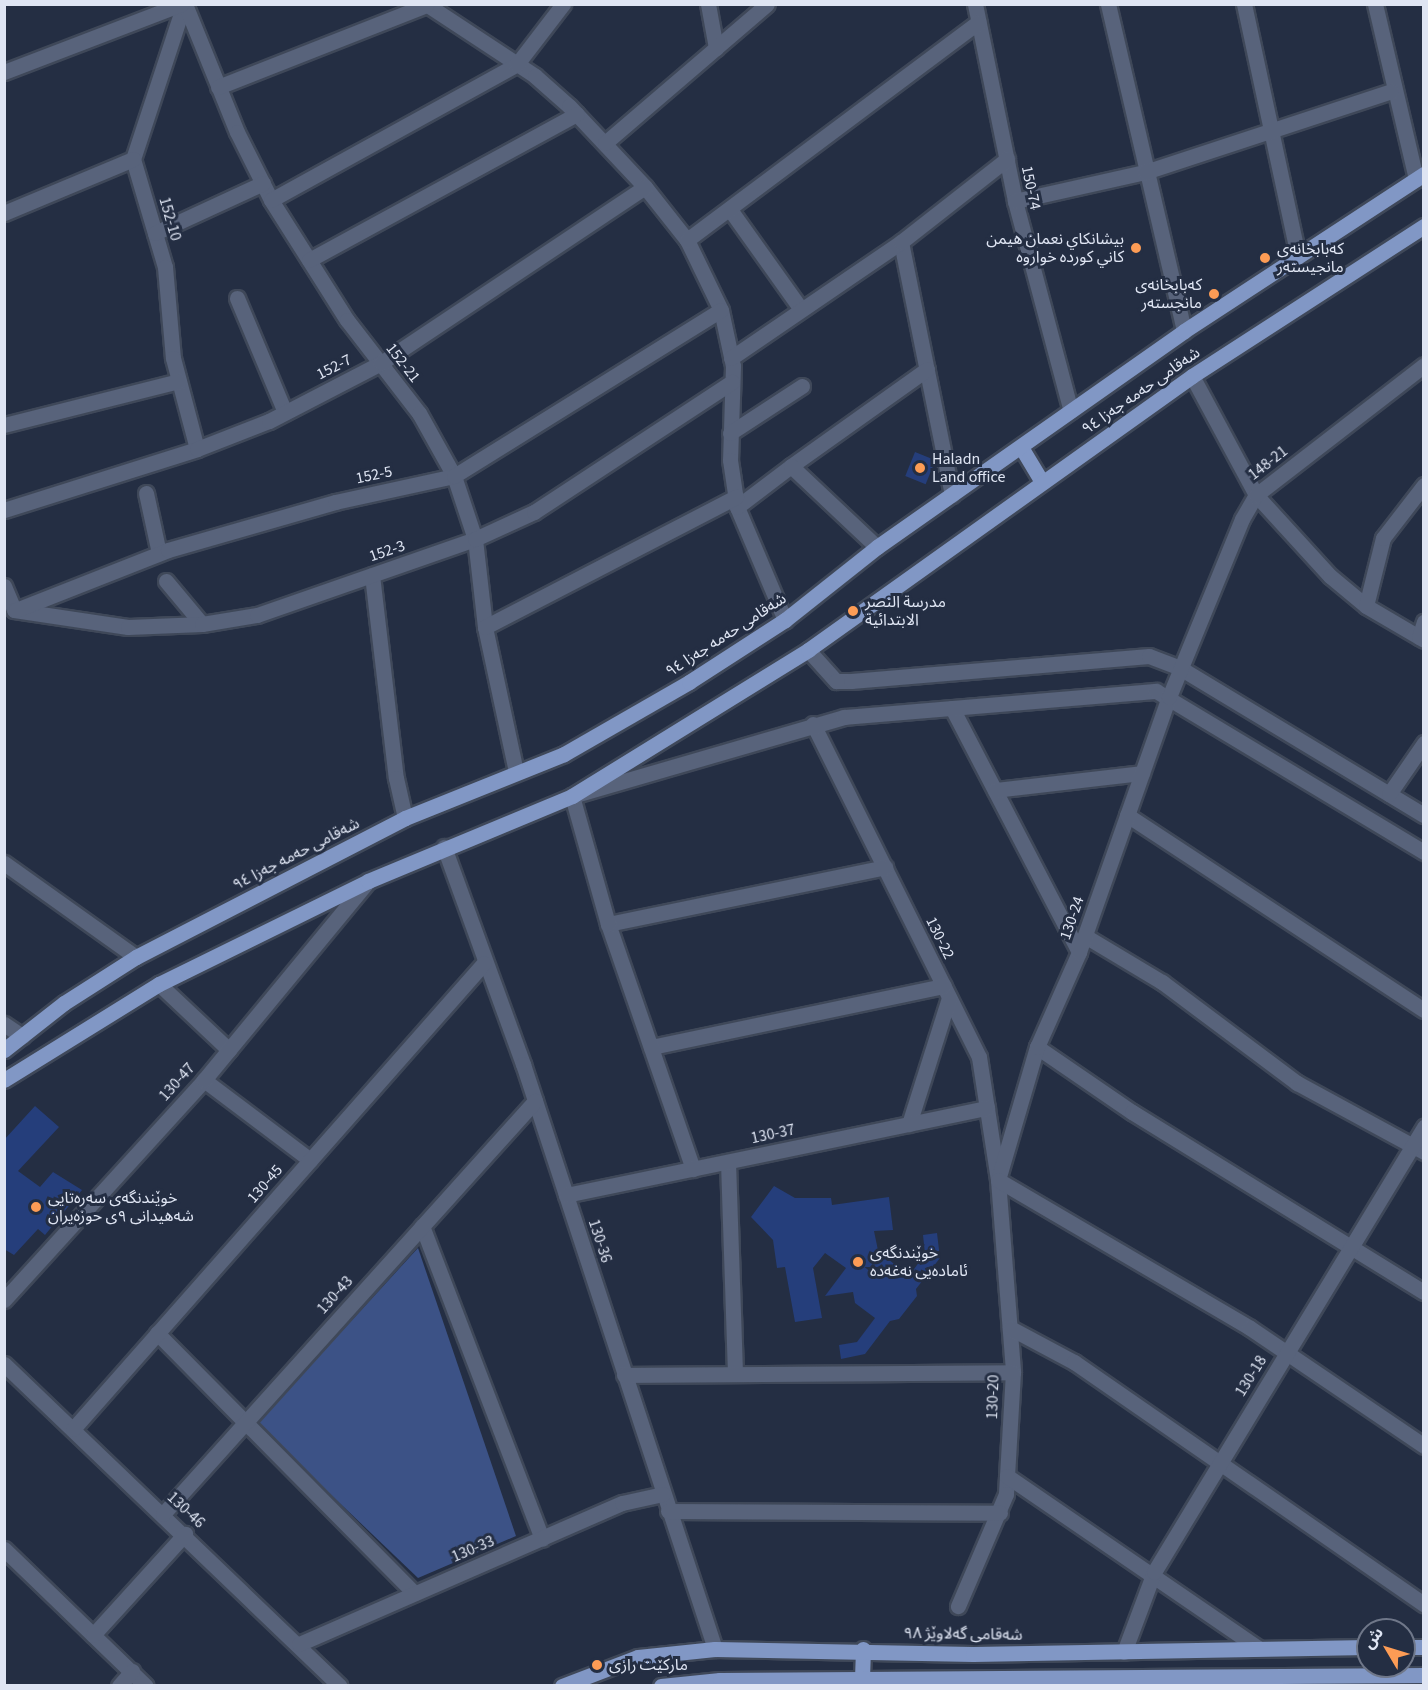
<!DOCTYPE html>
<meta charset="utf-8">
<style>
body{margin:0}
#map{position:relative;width:1428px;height:1690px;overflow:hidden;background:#242e43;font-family:"Source Sans 3","Noto Sans Arabic",sans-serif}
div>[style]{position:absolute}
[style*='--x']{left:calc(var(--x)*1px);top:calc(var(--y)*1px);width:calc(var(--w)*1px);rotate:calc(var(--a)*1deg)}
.green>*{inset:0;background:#3c5286}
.building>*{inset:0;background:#253e7b;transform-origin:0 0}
.roads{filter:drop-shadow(2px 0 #3f4859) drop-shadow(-2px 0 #3f4859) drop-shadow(0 2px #3f4859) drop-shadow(0 -2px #3f4859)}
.minor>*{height:15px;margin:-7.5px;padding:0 7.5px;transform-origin:7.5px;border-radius:7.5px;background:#58637b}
.major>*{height:15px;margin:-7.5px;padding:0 7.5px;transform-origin:7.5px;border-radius:7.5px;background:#8197c5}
.dots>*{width:16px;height:16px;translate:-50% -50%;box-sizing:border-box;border:3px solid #242e43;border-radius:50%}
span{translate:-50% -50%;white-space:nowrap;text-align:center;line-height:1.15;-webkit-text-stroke:6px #242e43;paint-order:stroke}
.street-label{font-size:16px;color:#dfe5f3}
.poi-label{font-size:16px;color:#dfe5f3}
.right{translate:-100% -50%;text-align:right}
.left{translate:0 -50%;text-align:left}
.frame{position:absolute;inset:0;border:6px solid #dfe5f3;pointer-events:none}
.north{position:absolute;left:1356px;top:1618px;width:60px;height:60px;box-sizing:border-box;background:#242e43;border:2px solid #6f7789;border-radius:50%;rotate:308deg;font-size:16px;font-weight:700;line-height:24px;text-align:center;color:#dfe5f3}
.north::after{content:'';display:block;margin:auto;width:21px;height:27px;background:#fd9c55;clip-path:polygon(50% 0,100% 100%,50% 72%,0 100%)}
</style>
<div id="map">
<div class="green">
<div style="clip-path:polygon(418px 1248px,516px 1536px,418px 1578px,257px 1424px)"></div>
</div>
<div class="building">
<div style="left:915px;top:452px;width:22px;height:26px;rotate:22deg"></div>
<div style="clip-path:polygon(35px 1106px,59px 1127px,18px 1171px,40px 1187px,53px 1172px,82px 1190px,45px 1235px,38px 1229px,14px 1255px,4px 1249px,4px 1140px)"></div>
<div style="clip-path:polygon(774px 1186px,795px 1198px,831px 1198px,832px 1205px,889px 1197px,893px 1230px,874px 1231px,880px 1260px,888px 1259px,909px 1276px,925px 1254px,923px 1235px,937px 1233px,940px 1258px,916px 1289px,917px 1296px,899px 1319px,890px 1321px,865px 1354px,841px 1359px,839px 1345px,857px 1342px,875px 1318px,855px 1303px,853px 1292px,825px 1296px,846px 1268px,825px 1253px,813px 1268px,822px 1318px,795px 1322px,785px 1267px,777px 1268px,773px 1240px,751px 1217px)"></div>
</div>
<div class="roads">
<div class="minor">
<div style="--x:184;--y:4;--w:163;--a:108.2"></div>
<div style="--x:133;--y:159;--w:113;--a:73.5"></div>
<div style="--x:165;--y:267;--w:91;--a:85"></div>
<div style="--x:173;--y:358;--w:94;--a:75.2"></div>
<div style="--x:185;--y:4;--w:138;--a:67.9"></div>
<div style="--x:237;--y:132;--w:76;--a:63.4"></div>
<div style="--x:271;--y:200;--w:142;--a:57.7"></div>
<div style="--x:347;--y:320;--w:118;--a:52.3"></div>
<div style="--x:419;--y:413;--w:72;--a:60.9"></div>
<div style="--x:454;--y:476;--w:66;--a:71.6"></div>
<div style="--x:475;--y:539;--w:89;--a:83.5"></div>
<div style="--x:485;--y:627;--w:148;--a:77.9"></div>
<div style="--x:426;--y:4;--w:131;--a:33.4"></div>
<div style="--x:535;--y:76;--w:45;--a:41.4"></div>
<div style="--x:569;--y:106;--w:111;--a:46.8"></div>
<div style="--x:645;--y:187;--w:68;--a:51.6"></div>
<div style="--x:687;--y:240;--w:78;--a:64.1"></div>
<div style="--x:721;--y:310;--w:57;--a:77.9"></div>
<div style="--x:733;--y:366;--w:94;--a:91.8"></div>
<div style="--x:730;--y:460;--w:48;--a:81.5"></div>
<div style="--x:737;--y:507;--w:123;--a:67"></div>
<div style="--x:708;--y:4;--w:45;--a:79.7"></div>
<div style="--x:975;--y:4;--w:201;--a:78.5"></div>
<div style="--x:1015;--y:201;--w:217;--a:75.1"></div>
<div style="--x:1108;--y:4;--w:336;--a:76.9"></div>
<div style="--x:1244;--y:4;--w:258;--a:77.9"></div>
<div style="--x:1375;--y:4;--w:180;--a:76.8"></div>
<div style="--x:4;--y:72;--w:190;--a:-21"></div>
<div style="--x:218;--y:87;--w:224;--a:-21.5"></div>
<div style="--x:605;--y:143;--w:213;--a:-40.6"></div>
<div style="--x:271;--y:200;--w:281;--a:-28.9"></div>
<div style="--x:517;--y:64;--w:76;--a:-52.5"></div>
<div style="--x:1015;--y:201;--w:133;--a:-12.6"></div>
<div style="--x:1145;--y:172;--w:259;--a:-18.2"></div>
<div style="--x:731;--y:211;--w:120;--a:54.5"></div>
<div style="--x:4;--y:213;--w:140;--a:-22.7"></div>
<div style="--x:155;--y:233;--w:119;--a:-24.8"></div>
<div style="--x:687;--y:240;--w:364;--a:-36.8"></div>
<div style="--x:901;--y:242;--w:258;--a:78.6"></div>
<div style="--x:309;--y:260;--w:305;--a:-28.6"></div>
<div style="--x:237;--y:298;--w:124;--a:67.2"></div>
<div style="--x:731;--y:358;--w:206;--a:-34.3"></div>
<div style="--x:901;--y:242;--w:135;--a:-38.1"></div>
<div style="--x:1192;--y:376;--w:135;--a:61.7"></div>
<div style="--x:1256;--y:495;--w:110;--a:47.6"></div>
<div style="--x:1330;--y:576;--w:47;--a:39.8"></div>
<div style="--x:1366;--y:606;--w:67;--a:30.4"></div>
<div style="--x:4;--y:425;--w:180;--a:-14.1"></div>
<div style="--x:730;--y:433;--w:86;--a:-33.1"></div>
<div style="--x:791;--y:466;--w:167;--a:-35.5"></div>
<div style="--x:146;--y:493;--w:61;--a:77.8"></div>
<div style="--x:737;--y:507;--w:68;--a:-37.2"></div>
<div style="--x:791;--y:466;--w:118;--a:43.3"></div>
<div style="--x:4;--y:510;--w:202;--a:-17.5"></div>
<div style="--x:197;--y:449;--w:77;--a:-21.3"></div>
<div style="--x:269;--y:421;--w:126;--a:-27.4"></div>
<div style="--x:381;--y:363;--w:317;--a:-33.7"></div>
<div style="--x:372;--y:575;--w:204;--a:83.3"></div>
<div style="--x:396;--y:778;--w:41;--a:77.3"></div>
<div style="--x:166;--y:581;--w:56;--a:50.1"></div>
<div style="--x:4;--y:586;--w:26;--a:67"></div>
<div style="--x:14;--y:610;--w:115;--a:8.5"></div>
<div style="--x:128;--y:627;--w:74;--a:-2.3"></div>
<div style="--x:202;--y:624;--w:56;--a:-9.3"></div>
<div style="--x:257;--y:615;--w:231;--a:-19.2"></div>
<div style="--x:475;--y:539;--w:65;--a:-24.6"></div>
<div style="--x:534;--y:512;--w:237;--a:-33.3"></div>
<div style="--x:1366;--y:606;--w:70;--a:-76"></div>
<div style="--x:1383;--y:538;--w:67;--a:-52.3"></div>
<div style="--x:16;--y:610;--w:163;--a:-21.5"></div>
<div style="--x:168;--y:550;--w:174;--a:-16"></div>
<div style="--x:335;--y:502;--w:122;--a:-12.3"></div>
<div style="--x:454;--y:476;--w:314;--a:-31.9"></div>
<div style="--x:485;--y:627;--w:283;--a:-27.4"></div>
<div style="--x:1419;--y:637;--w:16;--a:-72"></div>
<div style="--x:808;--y:650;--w:42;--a:47.9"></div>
<div style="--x:836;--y:681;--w:15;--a:0"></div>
<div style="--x:851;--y:681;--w:299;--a:-4.8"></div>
<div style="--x:1149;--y:656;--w:33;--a:21"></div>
<div style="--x:1180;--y:668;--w:285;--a:31.1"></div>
<div style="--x:952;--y:708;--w:275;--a:62.5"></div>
<div style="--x:813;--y:724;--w:372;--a:63.5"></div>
<div style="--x:979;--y:1057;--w:124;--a:81.2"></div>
<div style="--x:998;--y:1180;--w:193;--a:85.5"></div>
<div style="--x:1013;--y:1372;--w:122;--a:93.3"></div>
<div style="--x:1006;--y:1494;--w:122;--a:113.2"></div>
<div style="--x:995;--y:790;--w:148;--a:-6.6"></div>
<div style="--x:1389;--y:794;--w:62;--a:-55.5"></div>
<div style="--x:1127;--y:815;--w:355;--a:33.3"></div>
<div style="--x:444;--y:847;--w:231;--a:70"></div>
<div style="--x:523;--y:1064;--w:616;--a:71.83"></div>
<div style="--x:4;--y:863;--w:162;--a:35.5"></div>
<div style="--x:608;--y:924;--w:283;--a:-11.6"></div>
<div style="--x:1085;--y:936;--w:90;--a:30.9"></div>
<div style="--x:1162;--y:982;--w:169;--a:36.8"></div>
<div style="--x:1297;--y:1083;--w:145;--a:28.5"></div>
<div style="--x:159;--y:984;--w:96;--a:43.3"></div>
<div style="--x:4;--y:1024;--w:22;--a:34"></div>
<div style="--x:651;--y:1047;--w:299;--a:-11.8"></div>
<div style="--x:1037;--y:1047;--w:115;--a:34.4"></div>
<div style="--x:1132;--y:1112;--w:343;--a:31.7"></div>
<div style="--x:204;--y:1080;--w:133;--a:37"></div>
<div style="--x:909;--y:1124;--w:132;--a:-72.4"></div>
<div style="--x:728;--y:1162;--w:212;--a:88.1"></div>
<div style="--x:693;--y:1169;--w:259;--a:-109.1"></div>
<div style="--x:608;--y:924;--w:133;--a:-105.7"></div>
<div style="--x:572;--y:796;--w:283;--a:-16.2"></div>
<div style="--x:844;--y:717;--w:313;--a:-4.8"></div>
<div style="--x:1156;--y:691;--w:313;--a:31"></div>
<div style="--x:998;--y:1180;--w:139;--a:-73.7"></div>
<div style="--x:1037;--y:1047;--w:104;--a:-66.1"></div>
<div style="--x:1079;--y:952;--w:270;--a:-70.6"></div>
<div style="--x:1169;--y:697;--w:192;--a:-67.7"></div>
<div style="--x:1242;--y:519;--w:28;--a:-60"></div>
<div style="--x:1256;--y:495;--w:212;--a:-37.7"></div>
<div style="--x:998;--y:1180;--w:292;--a:30.4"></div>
<div style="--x:1250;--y:1328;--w:210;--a:34.1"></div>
<div style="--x:566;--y:1195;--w:430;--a:-11.7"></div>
<div style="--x:422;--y:1226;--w:335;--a:69"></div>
<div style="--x:4;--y:1300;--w:297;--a:-47.7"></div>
<div style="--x:204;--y:1080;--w:258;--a:-50.5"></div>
<div style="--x:1010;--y:1328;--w:72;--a:28"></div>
<div style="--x:1074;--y:1362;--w:426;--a:34.7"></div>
<div style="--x:157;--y:1333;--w:366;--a:45.3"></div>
<div style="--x:4;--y:1364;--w:465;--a:43.8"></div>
<div style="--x:624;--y:1375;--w:389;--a:-0.4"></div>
<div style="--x:73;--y:1429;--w:621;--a:-48.59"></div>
<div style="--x:1007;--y:1476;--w:304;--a:34.4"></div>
<div style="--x:668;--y:1511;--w:332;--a:0.3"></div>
<div style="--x:163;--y:1514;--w:556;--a:-47.99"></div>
<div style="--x:4;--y:1549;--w:197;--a:44"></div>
<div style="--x:93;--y:1635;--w:137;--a:-47.7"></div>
<div style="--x:299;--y:1644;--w:352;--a:-23.6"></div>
<div style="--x:622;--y:1503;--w:42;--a:-12.4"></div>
<div style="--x:1124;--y:1652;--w:85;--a:-69.4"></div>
<div style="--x:1154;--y:1572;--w:521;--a:-58.75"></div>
<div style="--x:119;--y:1686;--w:20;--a:-49"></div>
</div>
<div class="major">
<div style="--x:1021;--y:447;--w:41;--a:59"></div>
<div style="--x:4;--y:1050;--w:76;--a:-38.1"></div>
<div style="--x:64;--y:1003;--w:85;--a:-32.6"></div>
<div style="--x:136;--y:957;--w:303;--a:-27.3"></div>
<div style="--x:405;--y:818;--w:171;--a:-21.9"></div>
<div style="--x:564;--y:754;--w:144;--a:-29.9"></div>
<div style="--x:689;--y:682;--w:114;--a:-32.9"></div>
<div style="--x:785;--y:620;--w:117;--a:-38.4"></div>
<div style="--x:877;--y:547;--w:375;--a:-35.1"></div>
<div style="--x:1184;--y:331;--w:287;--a:-33.2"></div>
<div style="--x:4;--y:1080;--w:182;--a:-31.8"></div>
<div style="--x:159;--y:984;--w:233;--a:-26.2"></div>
<div style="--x:368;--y:881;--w:221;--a:-22.6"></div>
<div style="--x:572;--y:796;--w:278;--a:-31.7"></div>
<div style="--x:808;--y:650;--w:472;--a:-35.5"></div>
<div style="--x:1192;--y:376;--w:276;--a:-32.9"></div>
<div style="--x:1404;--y:1647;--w:20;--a:0"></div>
<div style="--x:862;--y:1678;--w:29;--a:-88"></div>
<div style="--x:562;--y:1686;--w:81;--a:-20.9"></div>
<div style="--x:638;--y:1657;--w:77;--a:-5.9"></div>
<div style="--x:715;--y:1649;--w:258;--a:1.1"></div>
<div style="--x:973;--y:1654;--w:395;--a:-1"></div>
<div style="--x:661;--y:1686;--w:59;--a:-5.8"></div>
<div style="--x:720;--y:1680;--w:704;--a:-0.41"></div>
</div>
</div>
<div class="dots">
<div style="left:1136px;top:248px;background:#fd9c55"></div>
<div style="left:1265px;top:258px;background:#fd9c55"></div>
<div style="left:1214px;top:294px;background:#fd9c55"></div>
<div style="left:920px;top:468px;background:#fd9c55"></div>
<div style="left:853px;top:611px;background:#fd9c55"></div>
<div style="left:36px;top:1207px;background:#fd9c55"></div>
<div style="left:858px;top:1262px;background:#fd9c55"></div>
<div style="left:597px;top:1665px;background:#fd9c55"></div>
</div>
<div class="street-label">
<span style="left:1031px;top:188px;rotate:78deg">150-74</span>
<span style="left:170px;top:219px;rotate:74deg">152-10</span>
<span style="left:403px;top:363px;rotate:52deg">152-21</span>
<span style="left:334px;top:367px;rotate:-27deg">152-7</span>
<span style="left:1141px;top:391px;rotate:-35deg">شەقامی حەمە جەزا ٩٤</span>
<span style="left:1268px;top:463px;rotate:-38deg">148-21</span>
<span style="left:374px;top:475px;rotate:-12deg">152-5</span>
<span style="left:387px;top:551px;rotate:-19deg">152-3</span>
<span style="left:726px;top:635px;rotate:-33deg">شەقامی حەمە جەزا ٩٤</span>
<span style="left:296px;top:854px;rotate:-27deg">شەقامی حەمە جەزا ٩٤</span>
<span style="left:1072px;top:918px;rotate:-71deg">130-24</span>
<span style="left:940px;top:938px;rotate:64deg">130-22</span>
<span style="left:177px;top:1082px;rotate:-48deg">130-47</span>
<span style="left:773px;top:1134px;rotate:-12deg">130-37</span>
<span style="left:265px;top:1184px;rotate:-49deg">130-45</span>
<span style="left:600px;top:1241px;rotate:72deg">130-36</span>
<span style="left:335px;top:1295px;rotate:-48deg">130-43</span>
<span style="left:1251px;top:1376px;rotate:-58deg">130-18</span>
<span style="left:993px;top:1397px;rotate:-88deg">130-20</span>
<span style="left:186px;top:1510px;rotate:43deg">130-46</span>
<span style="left:473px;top:1549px;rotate:-23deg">130-33</span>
<span style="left:963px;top:1634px;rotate:1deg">شەقامی گەلاوێژ ٩٨</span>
</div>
<div class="poi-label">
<span class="right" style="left:1124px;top:248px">بيشانكاي نعمان هيمن<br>كاني كورده خواروه</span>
<span class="left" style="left:1277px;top:258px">كەبابخانەی<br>مانجیستەر</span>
<span class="right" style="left:1202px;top:294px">کەبابخانەی<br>مانجستەر</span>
<span class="left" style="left:932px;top:468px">Haladn<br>Land office</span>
<span class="left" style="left:865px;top:611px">مدرسة النصر<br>الابتدائية</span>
<span class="left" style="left:48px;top:1207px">خوێندنگەی سەرەتایی<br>شەهیدانی ٩ی حوزەیران</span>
<span class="left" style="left:870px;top:1262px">خوێندنگەی<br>ئامادەیی نەغەدە</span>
<span class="left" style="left:609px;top:1665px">مارکێت رازی</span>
</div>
<div class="frame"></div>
<div class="north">ش</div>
</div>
